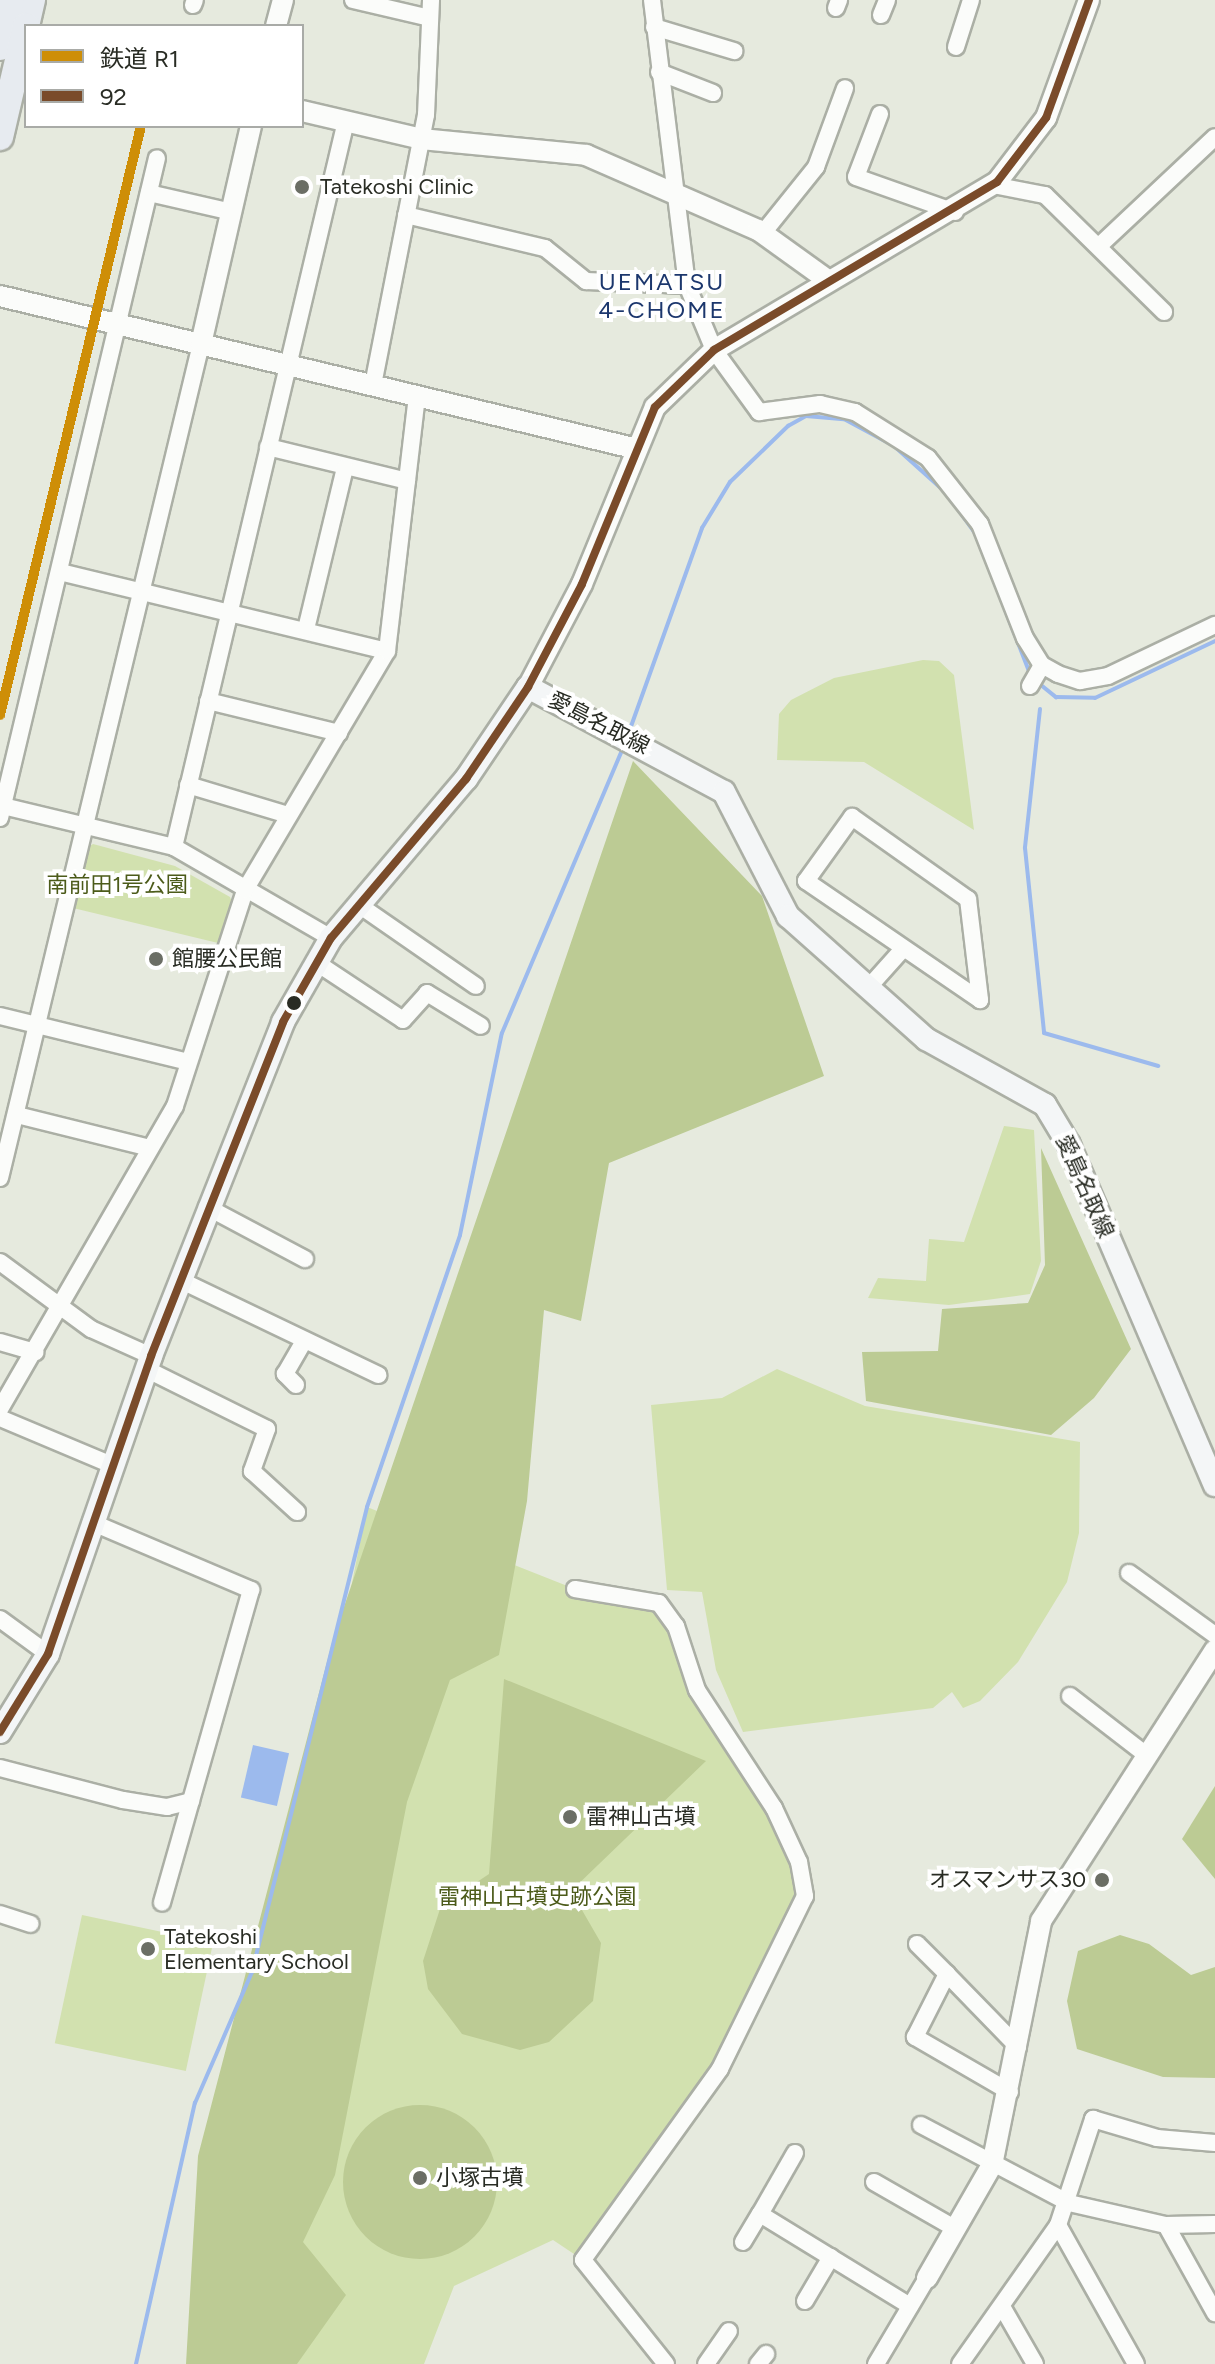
<!DOCTYPE html>
<meta charset="utf-8">
<style>
body{margin:0}
#map{position:relative;width:1215px;height:2364px;overflow:hidden;background:#e6eade;font-family:Figtree,"Noto Sans JP",sans-serif}
div>[style]{position:absolute}
[style*='--x']{left:calc(var(--x)*1px);top:calc(var(--y)*1px);width:calc(var(--w)*1px);rotate:calc(var(--a)*1deg)}
.green>*{inset:0;background:#d2e1af;transform-origin:0 0}
.forest>*{inset:0;background:#bccb94}
.round{border-radius:50%}
.water>*{inset:0;background:#9cbaed;transform-origin:0 0}
.stream>*{height:4px;margin:-2px;padding:0 2px;transform-origin:2px;border-radius:2px;background:#9cbaed}
.roads{filter:drop-shadow(2px 0 #abafa5) drop-shadow(-2px 0 #abafa5) drop-shadow(0 2px #abafa5) drop-shadow(0 -2px #abafa5)}
.minor>*{height:16px;margin:-8px;padding:0 8px;transform-origin:8px;border-radius:8px;background:#fbfcfa}
.tertiary>*{height:20px;margin:-10px;padding:0 10px;transform-origin:10px;border-radius:10px;background:#fbfcfa}
.secondary>*{height:22px;margin:-11px;padding:0 11px;transform-origin:11px;border-radius:11px;background:#f4f6f7}
.trunk>*{height:26px;margin:-13px;padding:0 13px;transform-origin:13px;border-radius:13px;background:#e7ebf0}
.bus-1>*{height:8px;margin:-4px;padding:0 4px;transform-origin:4px;border-radius:4px;background:#7a4b2a}
.rail-1>*{height:10px;margin:-5px;padding:0 5px;transform-origin:5px;border-radius:5px;background:#ce8e07}
.dots>*{width:22px;height:22px;translate:-50% -50%;box-sizing:border-box;border:4px solid #fff;border-radius:50%}
span{translate:-50% -50%;white-space:nowrap;text-align:center;line-height:1.15;-webkit-text-stroke:8px #fff;paint-order:stroke}
.poi-label{font-size:22px;color:#292c24}
.left{translate:0 -50%;text-align:left}
.right{translate:-100% -50%;text-align:right}
.street-label{font-size:22px;color:#292c24}
.park-label{font-size:22px;color:#4c5b1a}
.neighbourhood-label{font-size:24px;color:#1c376d;letter-spacing:2px}
.legend{position:absolute;left:24px;top:24px;width:280px;height:104px;box-sizing:border-box;background:#fff;border:2px solid #a9aba7;margin:0;padding:10px 14px;list-style:none;font-size:24px;color:#292c24}
.legend li{display:flex;align-items:center;gap:16px;height:40px}
.legend b{width:40px;border:2px solid #a9aba7}
</style>
<div id="map">
<div class="green">
<div style="clip-path:polygon(923px 660px,939px 661px,954px 675px,974px 830px,864px 762px,777px 760px,779px 714px,791px 700px,834px 678px)"></div>
<div style="clip-path:polygon(93px 844px,175px 866px,230px 897px,233px 905px,218px 943px,73px 908px,85px 849px)"></div>
<div style="clip-path:polygon(1004px 1126px,1034px 1130px,1041px 1261px,1030px 1294px,949px 1305px,868px 1298px,878px 1278px,926px 1281px,929px 1239px,964px 1242px)"></div>
<div style="clip-path:polygon(777px 1369px,865px 1406px,1080px 1442px,1079px 1533px,1067px 1582px,1018px 1662px,980px 1701px,963px 1708px,952px 1692px,933px 1708px,743px 1732px,716px 1670px,702px 1592px,667px 1590px,651px 1405px,722px 1398px)"></div>
<div style="clip-path:polygon(367px 1507px,575px 1589px,659px 1603px,697px 1690px,799px 1862px,793px 1931px,720px 2069px,583px 2260px,553px 2240px,454px 2286px,424px 2364px,198px 2364px)"></div>
<div style="left:82px;top:1915px;width:134px;height:131px;rotate:12deg"></div>
</div>
<div class="forest">
<div style="clip-path:polygon(633px 761px,762px 896px,824px 1076px,609px 1163px,581px 1321px,544px 1310px,527px 1501px,499px 1655px,450px 1680px,407px 1802px,335px 2175px,303px 2242px,346px 2295px,297px 2364px,186px 2364px,198px 2156px,333px 1639px)"></div>
<div style="clip-path:polygon(1041px 1148px,1131px 1349px,1094px 1398px,1051px 1435px,866px 1401px,862px 1352px,938px 1351px,942px 1309px,1028px 1303px,1045px 1265px)"></div>
<div style="clip-path:polygon(504px 1679px,706px 1761px,571px 1891px,601px 1943px,593px 2001px,549px 2042px,520px 2050px,462px 2034px,428px 1989px,423px 1961px,441px 1906px,489px 1874px)"></div>
<div style="clip-path:polygon(1215px 1786px,1215px 1879px,1182px 1839px)"></div>
<div style="clip-path:polygon(1120px 1935px,1149px 1944px,1191px 1975px,1215px 1967px,1215px 2078px,1163px 2077px,1077px 2049px,1067px 2001px,1078px 1951px)"></div>
<div class="round" style="left:343px;top:2105px;width:154px;height:154px"></div>
</div>
<div class="water">
<div style="left:253px;top:1745px;width:37px;height:54px;rotate:13deg"></div>
</div>
<div class="stream">
<div style="--x:950;--y:498;--w:43;--a:54.5"></div>
<div style="--x:1006;--y:612;--w:66;--a:68.8"></div>
<div style="--x:1036;--y:681;--w:26;--a:39"></div>
<div style="--x:1056;--y:697;--w:39;--a:1"></div>
<div style="--x:1095;--y:698;--w:133;--a:-25.4"></div>
<div style="--x:1040;--y:709;--w:140;--a:96.2"></div>
<div style="--x:1025;--y:848;--w:186;--a:84.1"></div>
<div style="--x:1044;--y:1033;--w:119;--a:16.1"></div>
<div style="--x:629;--y:732;--w:217;--a:-70.3"></div>
<div style="--x:702;--y:528;--w:54;--a:-58.7"></div>
<div style="--x:730;--y:482;--w:81;--a:-44"></div>
<div style="--x:788;--y:426;--w:21;--a:-29"></div>
<div style="--x:806;--y:416;--w:38;--a:5"></div>
<div style="--x:844;--y:419;--w:57;--a:28.4"></div>
<div style="--x:894;--y:446;--w:67;--a:42"></div>
<div style="--x:136;--y:2364;--w:268;--a:-77.3"></div>
<div style="--x:195;--y:2103;--w:143;--a:-66.5"></div>
<div style="--x:252;--y:1972;--w:479;--a:-76.1"></div>
<div style="--x:367;--y:1507;--w:287;--a:-71.1"></div>
<div style="--x:460;--y:1235;--w:206;--a:-78.3"></div>
<div style="--x:502;--y:1033;--w:310;--a:-67"></div>
</div>
<div class="roads">
<div class="minor">
<div style="--x:353;--y:0;--w:79;--a:13.2"></div>
<div style="--x:652;--y:0;--w:287;--a:83"></div>
<div style="--x:687;--y:285;--w:70;--a:67.4"></div>
<div style="--x:714;--y:350;--w:77;--a:54"></div>
<div style="--x:759;--y:412;--w:62;--a:-7.5"></div>
<div style="--x:820;--y:404;--w:36;--a:13"></div>
<div style="--x:855;--y:412;--w:86;--a:32.2"></div>
<div style="--x:928;--y:458;--w:84;--a:51.8"></div>
<div style="--x:980;--y:524;--w:123;--a:68.5"></div>
<div style="--x:1025;--y:638;--w:32;--a:58"></div>
<div style="--x:1042;--y:665;--w:18;--a:29"></div>
<div style="--x:1058;--y:674;--w:23;--a:18"></div>
<div style="--x:1080;--y:681;--w:28;--a:-10"></div>
<div style="--x:1108;--y:676;--w:119;--a:-25.5"></div>
<div style="--x:193;--y:5;--w:5;--a:-68"></div>
<div style="--x:836;--y:8;--w:9;--a:-69"></div>
<div style="--x:881;--y:15;--w:16;--a:-68"></div>
<div style="--x:654;--y:27;--w:84;--a:16.7"></div>
<div style="--x:956;--y:47;--w:49;--a:-72.3"></div>
<div style="--x:659;--y:72;--w:58;--a:21.3"></div>
<div style="--x:880;--y:114;--w:67;--a:110.9"></div>
<div style="--x:856;--y:177;--w:105;--a:19.5"></div>
<div style="--x:993;--y:185;--w:53;--a:10.9"></div>
<div style="--x:1045;--y:195;--w:167;--a:44.5"></div>
<div style="--x:149;--y:193;--w:85;--a:12.9"></div>
<div style="--x:406;--y:215;--w:143;--a:13.4"></div>
<div style="--x:545;--y:248;--w:53;--a:38.8"></div>
<div style="--x:586;--y:281;--w:101;--a:2.3"></div>
<div style="--x:763;--y:233;--w:85;--a:-51.2"></div>
<div style="--x:816;--y:167;--w:84;--a:-69.8"></div>
<div style="--x:1099;--y:246;--w:159;--a:-43.2"></div>
<div style="--x:373;--y:385;--w:275;--a:-78.9"></div>
<div style="--x:426;--y:115;--w:115;--a:-87.5"></div>
<div style="--x:268;--y:447;--w:143;--a:13.7"></div>
<div style="--x:60;--y:572;--w:336;--a:13.6"></div>
<div style="--x:306;--y:629;--w:166;--a:-76.4"></div>
<div style="--x:1030;--y:686;--w:24;--a:-60"></div>
<div style="--x:208;--y:701;--w:135;--a:13.7"></div>
<div style="--x:188;--y:785;--w:104;--a:16.7"></div>
<div style="--x:3;--y:806;--w:176;--a:13.5"></div>
<div style="--x:174;--y:847;--w:181;--a:30.1"></div>
<div style="--x:852;--y:817;--w:142;--a:35.3"></div>
<div style="--x:968;--y:899;--w:102;--a:83.2"></div>
<div style="--x:980;--y:1000;--w:211;--a:-145.6"></div>
<div style="--x:806;--y:881;--w:79;--a:-54.3"></div>
<div style="--x:0;--y:818;--w:678;--a:-76.62"></div>
<div style="--x:174;--y:847;--w:746;--a:-76.67"></div>
<div style="--x:359;--y:905;--w:142;--a:34.7"></div>
<div style="--x:317;--y:963;--w:103;--a:33.5"></div>
<div style="--x:403;--y:1020;--w:36;--a:-48"></div>
<div style="--x:427;--y:993;--w:63;--a:31.4"></div>
<div style="--x:868;--y:988;--w:51;--a:-48.2"></div>
<div style="--x:0;--y:1016;--w:194;--a:13.7"></div>
<div style="--x:17;--y:1115;--w:137;--a:13.9"></div>
<div style="--x:0;--y:1178;--w:858;--a:-76.45"></div>
<div style="--x:207;--y:1207;--w:111;--a:28"></div>
<div style="--x:0;--y:1262;--w:113;--a:36.4"></div>
<div style="--x:91;--y:1329;--w:66;--a:24.2"></div>
<div style="--x:180;--y:1280;--w:220;--a:25.6"></div>
<div style="--x:0;--y:1342;--w:37;--a:16"></div>
<div style="--x:146;--y:1369;--w:135;--a:26.4"></div>
<div style="--x:267;--y:1429;--w:45;--a:109.7"></div>
<div style="--x:252;--y:1471;--w:61;--a:42.3"></div>
<div style="--x:296;--y:1385;--w:16;--a:-135"></div>
<div style="--x:285;--y:1374;--w:39;--a:-60"></div>
<div style="--x:0;--y:1409;--w:350;--a:-60"></div>
<div style="--x:175;--y:1106;--w:227;--a:-72"></div>
<div style="--x:245;--y:890;--w:278;--a:-59.3"></div>
<div style="--x:387;--y:651;--w:257;--a:-83.3"></div>
<div style="--x:0;--y:1418;--w:121;--a:22.8"></div>
<div style="--x:91;--y:1522;--w:174;--a:23"></div>
<div style="--x:251;--y:1590;--w:325;--a:105.9"></div>
<div style="--x:1129;--y:1573;--w:106;--a:35.8"></div>
<div style="--x:575;--y:1589;--w:85;--a:9.5"></div>
<div style="--x:659;--y:1603;--w:29;--a:54"></div>
<div style="--x:676;--y:1626;--w:67;--a:71.8"></div>
<div style="--x:697;--y:1690;--w:141;--a:56.9"></div>
<div style="--x:774;--y:1808;--w:60;--a:65.2"></div>
<div style="--x:799;--y:1862;--w:35;--a:80"></div>
<div style="--x:805;--y:1896;--w:193;--a:116.2"></div>
<div style="--x:720;--y:2069;--w:235;--a:125.7"></div>
<div style="--x:583;--y:2260;--w:133;--a:51.4"></div>
<div style="--x:0;--y:1619;--w:59;--a:36.1"></div>
<div style="--x:1070;--y:1696;--w:95;--a:37.7"></div>
<div style="--x:0;--y:1768;--w:127;--a:14.6"></div>
<div style="--x:123;--y:1800;--w:45;--a:9"></div>
<div style="--x:167;--y:1807;--w:25;--a:-14"></div>
<div style="--x:0;--y:1914;--w:32;--a:18"></div>
<div style="--x:917;--y:1944;--w:42;--a:45"></div>
<div style="--x:1010;--y:2092;--w:110;--a:-149.9"></div>
<div style="--x:915;--y:2037;--w:71;--a:-63.1"></div>
<div style="--x:947;--y:1974;--w:102;--a:45.8"></div>
<div style="--x:921;--y:2125;--w:167;--a:27.8"></div>
<div style="--x:1069;--y:2203;--w:99;--a:12.8"></div>
<div style="--x:1166;--y:2225;--w:49;--a:-1.2"></div>
<div style="--x:795;--y:2153;--w:70;--a:119.8"></div>
<div style="--x:760;--y:2214;--w:176;--a:31.5"></div>
<div style="--x:874;--y:2182;--w:95;--a:29.8"></div>
<div style="--x:1058;--y:2225;--w:159;--a:60.7"></div>
<div style="--x:1166;--y:2225;--w:101;--a:60.9"></div>
<div style="--x:743;--y:2242;--w:33;--a:-59"></div>
<div style="--x:805;--y:2301;--w:51;--a:-59.4"></div>
<div style="--x:1004;--y:2310;--w:62;--a:60.1"></div>
<div style="--x:706;--y:2364;--w:40;--a:-55.1"></div>
<div style="--x:758;--y:2364;--w:13;--a:-51"></div>
<div style="--x:876;--y:2364;--w:100;--a:-59.3"></div>
<div style="--x:960;--y:2364;--w:170;--a:-54.8"></div>
<div style="--x:1058;--y:2225;--w:112;--a:-71.7"></div>
<div style="--x:1093;--y:2119;--w:67;--a:16.5"></div>
<div style="--x:1157;--y:2138;--w:58;--a:4.9"></div>
</div>
<div class="tertiary">
<div style="--x:276;--y:26;--w:27;--a:-75"></div>
<div style="--x:302;--y:111;--w:122;--a:13.2"></div>
<div style="--x:421;--y:139;--w:166;--a:5.5"></div>
<div style="--x:586;--y:155;--w:188;--a:23.6"></div>
<div style="--x:758;--y:230;--w:87;--a:35.7"></div>
<div style="--x:0;--y:296;--w:651;--a:13.5"></div>
<div style="--x:201;--y:344;--w:224;--a:-77.1"></div>
<div style="--x:528;--y:687;--w:116;--a:-62.3"></div>
<div style="--x:582;--y:584;--w:191;--a:-67.6"></div>
<div style="--x:655;--y:407;--w:82;--a:-44"></div>
<div style="--x:714;--y:350;--w:329;--a:-30.7"></div>
<div style="--x:997;--y:182;--w:81;--a:-52.6"></div>
<div style="--x:1046;--y:118;--w:126;--a:-70"></div>
<div style="--x:927;--y:2278;--w:130;--a:-60.1"></div>
<div style="--x:992;--y:2165;--w:249;--a:-78.6"></div>
<div style="--x:1041;--y:1921;--w:322;--a:-57.3"></div>
</div>
<div class="secondary">
<div style="--x:0;--y:1732;--w:92;--a:-58.4"></div>
<div style="--x:48;--y:1654;--w:315;--a:-70.9"></div>
<div style="--x:151;--y:1356;--w:359;--a:-68.4"></div>
<div style="--x:283;--y:1022;--w:97;--a:-60.3"></div>
<div style="--x:331;--y:938;--w:209;--a:-49.7"></div>
<div style="--x:466;--y:779;--w:111;--a:-56"></div>
<div style="--x:528;--y:687;--w:222;--a:28.2"></div>
<div style="--x:724;--y:792;--w:140;--a:62.7"></div>
<div style="--x:788;--y:916;--w:185;--a:41.7"></div>
<div style="--x:926;--y:1039;--w:136;--a:29"></div>
<div style="--x:1045;--y:1105;--w:47;--a:59"></div>
<div style="--x:1069;--y:1145;--w:370;--a:66.8"></div>
</div>
<div class="trunk">
<div style="--x:26;--y:26;--w:27;--a:-77"></div>
<div style="--x:0;--y:47;--w:48;--a:-76.8"></div>
<div style="--x:0;--y:137;--w:114;--a:-76.8"></div>
</div>
</div>
<div class="bus-1">
<div style="--x:0;--y:1732;--w:92;--a:-58.4"></div>
<div style="--x:48;--y:1654;--w:315;--a:-70.9"></div>
<div style="--x:151;--y:1356;--w:359;--a:-68.4"></div>
<div style="--x:283;--y:1022;--w:97;--a:-60.3"></div>
<div style="--x:331;--y:938;--w:209;--a:-49.7"></div>
<div style="--x:466;--y:779;--w:111;--a:-56"></div>
<div style="--x:528;--y:687;--w:116;--a:-62.3"></div>
<div style="--x:582;--y:584;--w:191;--a:-67.6"></div>
<div style="--x:655;--y:407;--w:82;--a:-44"></div>
<div style="--x:714;--y:350;--w:329;--a:-30.7"></div>
<div style="--x:997;--y:182;--w:81;--a:-52.6"></div>
<div style="--x:1046;--y:118;--w:126;--a:-70"></div>
</div>
<div class="rail-1">
<div style="--x:0;--y:715;--w:606;--a:-76.54"></div>
</div>
<div class="dots">
<div style="left:302px;top:187px;background:#6b6e65"></div>
<div style="left:156px;top:959px;background:#6b6e65"></div>
<div style="left:294px;top:1003px;background:#292c24"></div>
<div style="left:570px;top:1817px;background:#6b6e65"></div>
<div style="left:1102px;top:1880px;background:#6b6e65"></div>
<div style="left:148px;top:1949px;background:#6b6e65"></div>
<div style="left:420px;top:2178px;background:#6b6e65"></div>
</div>
<div class="poi-label">
<span class="left" style="left:320px;top:187px">Tatekoshi Clinic</span>
<span class="left" style="left:172px;top:959px">館腰公民館</span>
<span class="left" style="left:586px;top:1817px">雷神山古墳</span>
<span class="right" style="left:1086px;top:1880px">オスマンサス30</span>
<span class="left" style="left:164px;top:1949px">Tatekoshi<br>Elementary School</span>
<span class="left" style="left:436px;top:2178px">小塚古墳</span>
</div>
<div class="street-label">
<span style="left:599px;top:723px;rotate:27deg">愛島名取線</span>
<span style="left:1085px;top:1186px;rotate:66deg">愛島名取線</span>
</div>
<div class="park-label">
<span style="left:117px;top:885px">南前田1号公園</span>
<span style="left:537px;top:1897px">雷神山古墳史跡公園</span>
</div>
<div class="neighbourhood-label">
<span style="left:662px;top:296px">UEMATSU<br>4-CHOME</span>
</div>
<ul class="legend">
<li><b style="height:10px;background:#ce8e07"></b>鉄道 R1</li>
<li><b style="height:10px;background:#7a4b2a"></b>92</li>
</ul>
</div>
